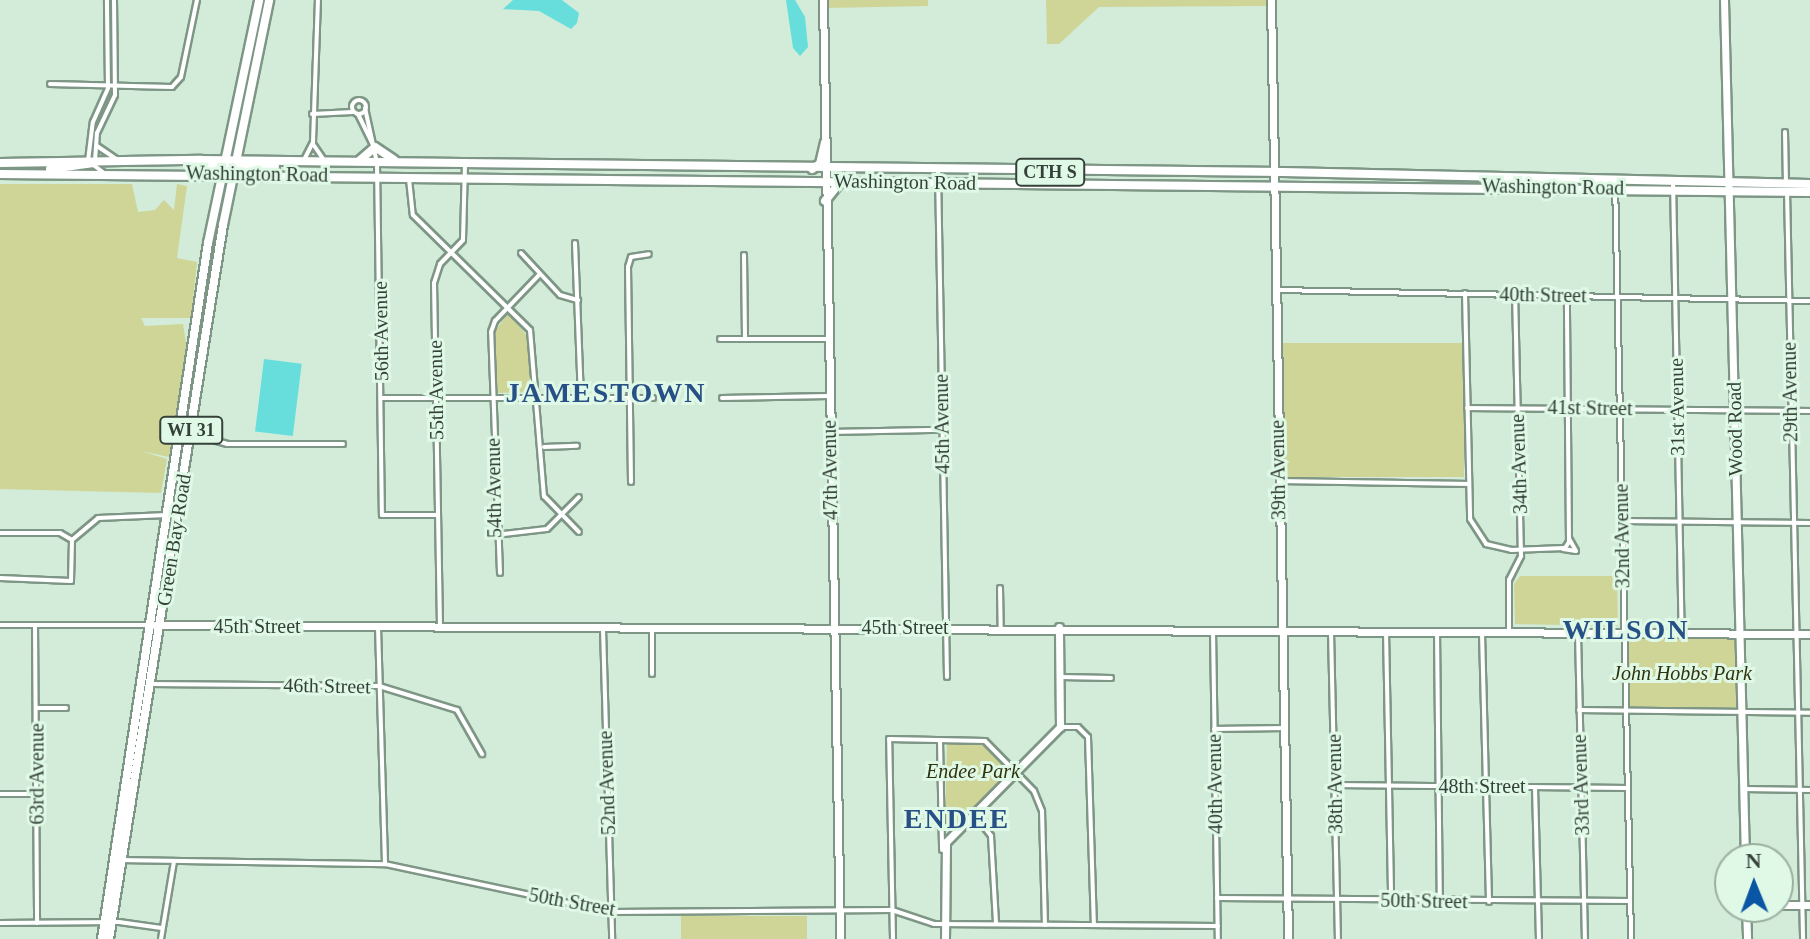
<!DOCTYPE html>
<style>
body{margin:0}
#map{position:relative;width:1810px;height:939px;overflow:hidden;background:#d2ecd9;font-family:"Times New Roman",serif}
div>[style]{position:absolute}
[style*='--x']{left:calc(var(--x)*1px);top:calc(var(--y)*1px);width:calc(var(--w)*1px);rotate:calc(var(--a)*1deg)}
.green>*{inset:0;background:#ced597;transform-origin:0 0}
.water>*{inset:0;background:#67dedc;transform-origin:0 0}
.roads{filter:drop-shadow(2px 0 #7e9685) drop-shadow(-2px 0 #7e9685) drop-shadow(0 2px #7e9685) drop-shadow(0 -2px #7e9685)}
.street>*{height:4px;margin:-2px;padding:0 2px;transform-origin:2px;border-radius:2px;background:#fff}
.street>.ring{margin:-2px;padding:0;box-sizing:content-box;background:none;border:4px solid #fff;border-radius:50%}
.secondary>*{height:7px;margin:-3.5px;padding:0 3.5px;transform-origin:3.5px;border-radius:3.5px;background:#fff}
.primary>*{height:8px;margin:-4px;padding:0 4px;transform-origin:4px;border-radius:4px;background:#fff}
span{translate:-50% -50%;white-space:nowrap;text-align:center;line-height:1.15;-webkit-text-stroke:6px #dff9e6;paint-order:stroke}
.shield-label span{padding:2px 6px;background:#dff9e6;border:2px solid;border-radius:6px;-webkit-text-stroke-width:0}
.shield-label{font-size:18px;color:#354038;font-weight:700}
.street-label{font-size:20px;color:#354038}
.park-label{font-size:20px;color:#2f320e;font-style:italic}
.district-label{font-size:28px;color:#275186;font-weight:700;letter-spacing:2px}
.north{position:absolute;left:1714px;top:843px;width:80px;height:80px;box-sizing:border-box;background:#dff9e6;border:2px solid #9bafa0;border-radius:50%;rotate:359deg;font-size:22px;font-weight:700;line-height:32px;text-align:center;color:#354038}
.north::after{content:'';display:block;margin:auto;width:28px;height:36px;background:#0a56a4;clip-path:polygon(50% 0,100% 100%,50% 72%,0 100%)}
</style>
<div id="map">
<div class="green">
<div style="clip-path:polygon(825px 0,928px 0,928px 6px,825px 8px)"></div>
<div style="clip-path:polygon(1046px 0,1266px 0,1266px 6px,1099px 7px,1059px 44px,1047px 44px)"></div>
<div style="clip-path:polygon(0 184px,132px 184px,138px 212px,155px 210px,164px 200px,174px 210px,177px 184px,187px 186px,177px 258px,197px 262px,191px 318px,141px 318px,145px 326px,183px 324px,187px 349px,169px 457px,141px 451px,167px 459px,161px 493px,0 489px)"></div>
<div style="clip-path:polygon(508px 313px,532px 342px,532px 392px,495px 393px,494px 333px)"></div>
<div style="left:1282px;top:343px;width:182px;height:134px"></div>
<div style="clip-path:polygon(1520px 576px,1617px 576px,1618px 626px,1515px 624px,1514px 584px)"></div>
<div style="left:1626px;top:637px;width:111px;height:71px"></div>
<div style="clip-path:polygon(947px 743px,982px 744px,1010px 772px,950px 828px,945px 822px)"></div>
<div style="left:681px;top:916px;width:126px;height:23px"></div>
</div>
<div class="water">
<div style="clip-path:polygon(513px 0,562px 0,579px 13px,577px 23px,571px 29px,539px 11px,503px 9px)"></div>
<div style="clip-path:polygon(786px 0,795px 0,805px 17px,808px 47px,800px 56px,793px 48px)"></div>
<div style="left:264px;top:359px;width:38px;height:73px;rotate:7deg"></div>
</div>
<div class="roads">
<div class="street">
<div style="--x:50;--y:84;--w:122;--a:1.4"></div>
<div style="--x:172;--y:87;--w:13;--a:-48"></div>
<div style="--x:181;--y:77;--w:79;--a:-78.3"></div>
<div class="ring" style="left:352px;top:100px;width:10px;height:10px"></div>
<div style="--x:365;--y:108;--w:56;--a:77.7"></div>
<div style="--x:377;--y:163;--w:352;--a:89.2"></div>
<div style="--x:382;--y:515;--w:56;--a:0"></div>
<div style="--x:312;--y:114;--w:41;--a:-2.8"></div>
<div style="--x:358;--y:114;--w:34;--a:64"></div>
<div style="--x:1785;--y:132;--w:50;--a:88.9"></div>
<div style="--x:313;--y:144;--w:18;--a:56"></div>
<div style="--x:97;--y:146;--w:23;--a:34"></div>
<div style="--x:305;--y:158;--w:18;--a:-63"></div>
<div style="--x:313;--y:142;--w:142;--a:-88"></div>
<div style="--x:95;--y:161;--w:28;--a:-86"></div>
<div style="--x:97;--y:133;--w:42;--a:-64.7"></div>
<div style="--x:115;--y:95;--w:95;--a:-90.6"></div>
<div style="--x:938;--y:171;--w:506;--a:88.98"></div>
<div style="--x:104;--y:173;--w:20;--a:-143"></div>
<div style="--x:88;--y:161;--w:39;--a:-83"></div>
<div style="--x:93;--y:122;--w:37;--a:-66"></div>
<div style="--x:108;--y:88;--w:88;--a:-90.7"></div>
<div style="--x:409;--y:179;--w:36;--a:84"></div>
<div style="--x:413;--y:215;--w:164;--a:44.5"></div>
<div style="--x:530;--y:330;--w:167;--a:85.2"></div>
<div style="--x:544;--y:496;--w:50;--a:45.8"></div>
<div style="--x:1615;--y:180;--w:759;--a:88.79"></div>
<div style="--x:1673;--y:181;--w:452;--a:88.9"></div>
<div style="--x:1787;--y:191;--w:748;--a:88.77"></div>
<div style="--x:575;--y:243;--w:154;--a:87.8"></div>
<div style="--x:521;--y:253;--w:57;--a:47.1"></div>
<div style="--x:560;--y:295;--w:19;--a:16"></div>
<div style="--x:744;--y:255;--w:83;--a:89.3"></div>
<div style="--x:1277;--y:290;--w:533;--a:1.18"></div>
<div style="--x:1465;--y:293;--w:226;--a:88.7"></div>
<div style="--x:1470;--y:519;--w:30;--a:57"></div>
<div style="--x:1486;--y:544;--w:26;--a:13"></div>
<div style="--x:1511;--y:550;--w:54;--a:-2.1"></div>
<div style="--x:1565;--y:548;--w:7;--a:-56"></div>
<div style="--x:1569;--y:542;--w:246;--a:-90.5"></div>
<div style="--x:720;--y:339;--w:107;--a:0"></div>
<div style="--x:381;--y:398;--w:272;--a:0"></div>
<div style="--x:722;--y:398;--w:107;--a:-1.1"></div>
<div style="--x:1467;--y:408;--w:343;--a:0.5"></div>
<div style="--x:832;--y:432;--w:109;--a:-1.1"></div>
<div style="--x:189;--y:433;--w:40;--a:16"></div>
<div style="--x:227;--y:444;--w:116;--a:0"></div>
<div style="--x:544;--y:447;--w:33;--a:-2"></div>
<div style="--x:1281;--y:481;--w:187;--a:0.9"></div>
<div style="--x:631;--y:482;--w:215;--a:-90.8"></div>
<div style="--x:628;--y:267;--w:10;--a:-73"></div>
<div style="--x:631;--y:257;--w:18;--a:-9"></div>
<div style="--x:1621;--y:521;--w:189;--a:0.6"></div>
<div style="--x:0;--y:533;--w:60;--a:0"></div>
<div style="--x:60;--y:533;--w:14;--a:30"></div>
<div style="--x:72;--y:540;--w:34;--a:-40"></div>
<div style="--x:98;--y:518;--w:69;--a:-2.5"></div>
<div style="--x:495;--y:535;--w:52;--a:-6.6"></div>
<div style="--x:547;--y:529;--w:45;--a:-45"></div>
<div style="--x:1563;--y:549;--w:13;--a:9"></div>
<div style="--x:1576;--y:551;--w:13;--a:-119"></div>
<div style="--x:500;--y:573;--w:241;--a:-92.1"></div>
<div style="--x:491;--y:332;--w:12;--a:-70"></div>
<div style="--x:495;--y:321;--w:64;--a:-46.3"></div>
<div style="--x:0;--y:578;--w:71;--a:2.4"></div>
<div style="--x:71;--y:581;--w:41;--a:-88.6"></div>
<div style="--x:1000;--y:588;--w:39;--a:89"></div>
<div style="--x:0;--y:625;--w:150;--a:0"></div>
<div style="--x:35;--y:625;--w:298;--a:89.6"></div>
<div style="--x:440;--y:626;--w:343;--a:-91"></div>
<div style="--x:434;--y:283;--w:20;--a:-72"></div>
<div style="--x:440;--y:264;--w:33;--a:-46"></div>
<div style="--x:463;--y:240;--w:76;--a:-88.5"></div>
<div style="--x:378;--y:627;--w:237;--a:88.3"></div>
<div style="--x:603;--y:629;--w:310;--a:88.3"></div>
<div style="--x:1509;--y:630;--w:50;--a:-90"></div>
<div style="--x:1509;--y:580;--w:27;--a:-63"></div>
<div style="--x:1521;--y:556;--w:262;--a:-91.3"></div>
<div style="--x:1213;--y:631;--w:308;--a:89.1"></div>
<div style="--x:1386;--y:631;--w:270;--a:88.9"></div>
<div style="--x:1331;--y:632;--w:307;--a:88.7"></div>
<div style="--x:1437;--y:632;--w:269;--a:89.4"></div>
<div style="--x:1482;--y:633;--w:269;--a:88.5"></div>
<div style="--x:1578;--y:633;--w:306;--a:88.7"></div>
<div style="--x:652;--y:674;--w:45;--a:-90"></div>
<div style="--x:1061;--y:677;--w:50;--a:1.1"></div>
<div style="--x:150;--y:684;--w:229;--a:0.5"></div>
<div style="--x:379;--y:686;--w:82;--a:17.1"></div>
<div style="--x:457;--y:710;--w:51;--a:60.4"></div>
<div style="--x:37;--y:708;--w:29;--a:0"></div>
<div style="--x:1579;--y:710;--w:231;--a:0.7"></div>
<div style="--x:1060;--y:727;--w:18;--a:0"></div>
<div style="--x:1078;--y:727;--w:14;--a:45"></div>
<div style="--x:1088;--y:737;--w:187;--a:88.2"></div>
<div style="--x:1214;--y:729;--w:70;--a:-0.8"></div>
<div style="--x:940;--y:741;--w:109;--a:88.9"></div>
<div style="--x:1335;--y:785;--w:293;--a:0.6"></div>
<div style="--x:1535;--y:787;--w:152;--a:88.5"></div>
<div style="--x:1744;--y:789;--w:66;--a:0.9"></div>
<div style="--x:0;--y:794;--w:37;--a:0"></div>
<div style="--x:974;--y:814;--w:28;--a:52"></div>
<div style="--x:991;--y:836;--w:88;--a:86.7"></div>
<div style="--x:121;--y:860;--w:264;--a:0.9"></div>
<div style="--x:385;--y:864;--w:231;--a:12"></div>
<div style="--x:611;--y:912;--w:281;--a:-0.4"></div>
<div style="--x:892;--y:910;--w:44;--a:18.4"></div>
<div style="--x:934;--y:924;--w:284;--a:0.4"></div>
<div style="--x:1217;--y:898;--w:413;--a:0.4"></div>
<div style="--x:0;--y:923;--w:119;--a:-0.5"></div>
<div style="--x:119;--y:922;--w:43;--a:7.9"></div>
<div style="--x:161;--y:939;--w:79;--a:-80.5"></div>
<div style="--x:893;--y:939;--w:200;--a:-91.1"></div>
<div style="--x:889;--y:739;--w:96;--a:1.2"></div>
<div style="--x:985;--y:741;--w:70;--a:45.6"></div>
<div style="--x:1034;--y:791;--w:22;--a:68"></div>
<div style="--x:1042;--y:811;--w:114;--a:88.5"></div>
</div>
<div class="secondary">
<div style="--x:823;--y:0;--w:939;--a:88.96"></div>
<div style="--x:1271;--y:0;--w:939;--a:88.96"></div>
<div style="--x:1724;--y:0;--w:859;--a:88.6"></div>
<div style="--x:155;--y:625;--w:1655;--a:0.31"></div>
<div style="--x:1778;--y:905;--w:32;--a:0"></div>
<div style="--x:1746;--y:907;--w:32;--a:88"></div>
<div style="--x:945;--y:939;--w:97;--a:-89.4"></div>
<div style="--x:946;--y:842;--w:162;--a:-45.3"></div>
<div style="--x:1060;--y:727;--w:100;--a:-90.6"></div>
</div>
<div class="primary">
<div style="--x:359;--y:161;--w:21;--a:-41"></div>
<div style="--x:375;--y:147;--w:23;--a:34"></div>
<div style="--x:0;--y:163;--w:201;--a:-0.9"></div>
<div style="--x:201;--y:160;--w:1082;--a:0.64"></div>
<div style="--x:1283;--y:172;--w:527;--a:1.3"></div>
<div style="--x:232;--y:168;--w:43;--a:-2.7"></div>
<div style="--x:50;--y:169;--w:44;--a:-7.8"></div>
<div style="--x:191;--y:169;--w:35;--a:-3"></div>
<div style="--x:812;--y:169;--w:9;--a:-32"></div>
<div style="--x:820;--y:164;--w:22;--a:-77"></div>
<div style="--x:0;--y:174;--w:1810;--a:0.57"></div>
<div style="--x:825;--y:201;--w:26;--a:-51"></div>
<div style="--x:102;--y:939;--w:704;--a:-81.34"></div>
<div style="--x:208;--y:243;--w:248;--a:-78.1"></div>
<div style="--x:109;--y:939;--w:723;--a:-80.93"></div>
<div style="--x:223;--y:225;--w:230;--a:-78.4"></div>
</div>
</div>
<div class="shield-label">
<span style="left:1050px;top:172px">CTH S</span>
<span style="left:191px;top:430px">WI 31</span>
</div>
<div class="street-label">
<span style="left:257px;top:174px;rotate:1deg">Washington Road</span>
<span style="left:905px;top:182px;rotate:1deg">Washington Road</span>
<span style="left:1553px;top:187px;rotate:1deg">Washington Road</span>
<span style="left:1543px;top:295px;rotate:1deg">40th Street</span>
<span style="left:381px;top:331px;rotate:-91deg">56th Avenue</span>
<span style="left:436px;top:390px;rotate:-91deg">55th Avenue</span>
<span style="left:1790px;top:392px;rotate:-91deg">29th Avenue</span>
<span style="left:1677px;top:407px;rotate:-91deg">31st Avenue</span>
<span style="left:1590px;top:408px;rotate:1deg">41st Street</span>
<span style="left:942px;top:424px;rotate:-91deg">45th Avenue</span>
<span style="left:1735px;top:429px;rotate:-91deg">Wood Road</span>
<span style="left:1519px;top:464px;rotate:-92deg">34th Avenue</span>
<span style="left:830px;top:470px;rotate:-91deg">47th Avenue</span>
<span style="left:1278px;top:470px;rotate:-91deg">39th Avenue</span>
<span style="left:494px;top:488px;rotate:-91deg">54th Avenue</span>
<span style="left:1622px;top:536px;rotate:-91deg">32nd Avenue</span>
<span style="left:174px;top:540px;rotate:-81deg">Green Bay Road</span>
<span style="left:257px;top:626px">45th Street</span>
<span style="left:905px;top:627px">45th Street</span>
<span style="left:327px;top:686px;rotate:1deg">46th Street</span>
<span style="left:37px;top:774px;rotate:-90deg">63rd Avenue</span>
<span style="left:607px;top:783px;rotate:-92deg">52nd Avenue</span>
<span style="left:1215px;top:784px;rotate:-91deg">40th Avenue</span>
<span style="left:1335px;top:784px;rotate:-91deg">38th Avenue</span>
<span style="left:1581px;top:785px;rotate:-92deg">33rd Avenue</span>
<span style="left:1482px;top:786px">48th Street</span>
<span style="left:1424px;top:901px;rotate:1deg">50th Street</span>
<span style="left:572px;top:902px;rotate:10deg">50th Street</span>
</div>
<div class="park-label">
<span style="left:1682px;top:673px">John Hobbs Park</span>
<span style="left:973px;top:771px">Endee Park</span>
</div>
<div class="district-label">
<span style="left:606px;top:393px">JAMESTOWN</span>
<span style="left:1626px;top:630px">WILSON</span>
<span style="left:957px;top:819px">ENDEE</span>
</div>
<div class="north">N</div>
</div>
